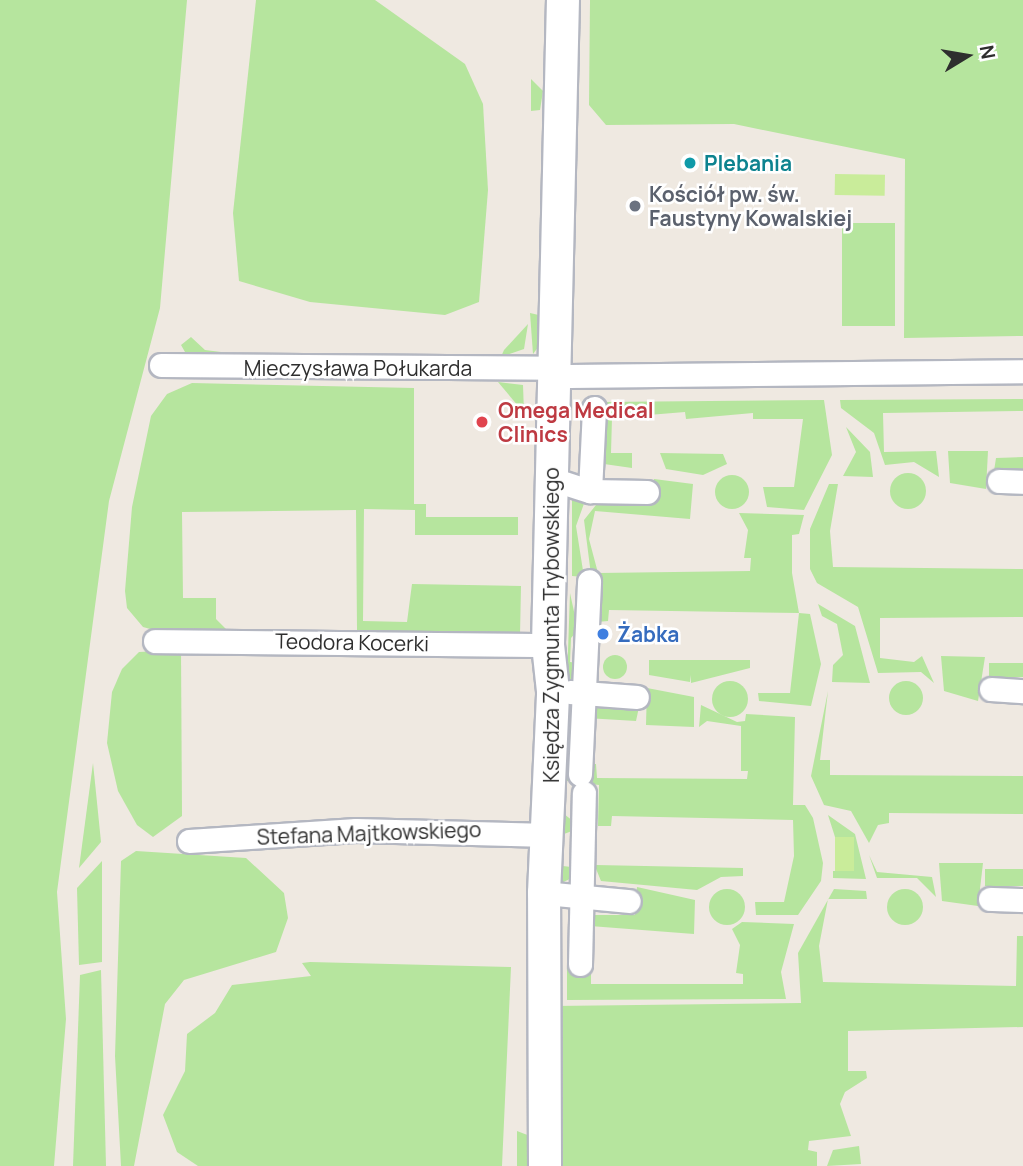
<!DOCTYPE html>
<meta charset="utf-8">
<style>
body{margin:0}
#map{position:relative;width:1023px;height:1166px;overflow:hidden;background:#efe9e1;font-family:Manrope,sans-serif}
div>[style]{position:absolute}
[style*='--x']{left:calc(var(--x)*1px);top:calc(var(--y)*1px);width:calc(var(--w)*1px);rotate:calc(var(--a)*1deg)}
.green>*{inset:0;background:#b6e59e;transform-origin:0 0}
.round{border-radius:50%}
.pitch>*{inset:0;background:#c9ec9a;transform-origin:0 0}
.roads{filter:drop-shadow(2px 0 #b4b7c1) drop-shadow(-2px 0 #b4b7c1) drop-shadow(0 2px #b4b7c1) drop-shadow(0 -2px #b4b7c1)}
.street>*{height:23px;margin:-11.5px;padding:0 11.5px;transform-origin:11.5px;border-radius:11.5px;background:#fff}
.secondary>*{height:32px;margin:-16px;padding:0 16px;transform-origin:16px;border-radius:16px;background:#fff}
.dots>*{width:19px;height:19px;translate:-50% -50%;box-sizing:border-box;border:4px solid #fff;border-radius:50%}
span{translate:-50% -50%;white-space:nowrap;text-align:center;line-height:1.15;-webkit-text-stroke:5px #fff;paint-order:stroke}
.culture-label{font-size:21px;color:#0d838f;font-weight:700}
.left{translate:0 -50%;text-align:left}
.worship-label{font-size:21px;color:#5b616d;font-weight:700}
.street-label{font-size:21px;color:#2e2e2e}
.health-label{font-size:21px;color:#be3a42;font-weight:700}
.shop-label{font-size:21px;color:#366cbe;font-weight:700}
.north{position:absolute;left:932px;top:21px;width:70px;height:70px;-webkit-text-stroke:5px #fff;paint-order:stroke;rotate:79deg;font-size:19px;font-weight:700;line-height:28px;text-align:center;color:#2e2e2e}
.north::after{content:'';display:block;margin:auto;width:24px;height:32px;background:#2e2e2e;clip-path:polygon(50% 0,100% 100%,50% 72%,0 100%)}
</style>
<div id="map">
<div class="green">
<div style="clip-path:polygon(0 0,187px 0,160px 308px,109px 501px,57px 892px,66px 1019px,54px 1166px,0 1166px)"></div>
<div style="clip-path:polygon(256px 0,375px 0,465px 64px,483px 104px,488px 190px,479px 302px,445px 315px,310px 302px,239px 281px,233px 213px)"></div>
<div style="clip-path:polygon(590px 0,1023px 0,1023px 336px,904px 338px,905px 159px,734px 124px,606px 125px,589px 105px)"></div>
<div style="clip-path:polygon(531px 79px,543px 91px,540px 110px,531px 111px)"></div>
<div style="left:842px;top:223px;width:53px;height:103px"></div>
<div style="clip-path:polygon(530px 313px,543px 316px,542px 342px,533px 354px)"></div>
<div style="clip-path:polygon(528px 324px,524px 349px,501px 357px,504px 350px)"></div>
<div style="clip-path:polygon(191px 337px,205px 350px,229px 353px,225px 360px,189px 359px,181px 345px)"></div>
<div style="clip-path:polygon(498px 382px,523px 385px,524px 413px)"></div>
<div style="clip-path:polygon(192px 383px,414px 388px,414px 504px,426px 504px,426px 517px,518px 517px,518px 535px,415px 535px,415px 510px,364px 509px,363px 621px,407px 622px,412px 584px,521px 586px,520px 635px,357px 630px,356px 510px,182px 512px,183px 598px,216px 598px,216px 619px,228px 631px,176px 636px,143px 627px,127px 608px,125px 591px,132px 507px,151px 416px,167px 394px)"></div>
<div style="clip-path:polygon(1023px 399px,1023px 411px,883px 413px,884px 452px,936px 451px,939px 477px,914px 462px,885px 465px,874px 433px,841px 408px,840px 400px)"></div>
<div style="clip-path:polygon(824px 400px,832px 455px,804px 510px,767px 507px,763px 487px,794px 487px,803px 419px,753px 419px,753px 413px,686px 419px,685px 412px,612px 418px,611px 453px,632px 453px,632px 468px,604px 464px,602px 402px)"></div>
<div style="clip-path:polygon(846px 427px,870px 452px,873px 477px,843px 476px,856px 452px)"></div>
<div style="clip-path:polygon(948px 451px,988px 451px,986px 489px,950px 483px)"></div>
<div style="clip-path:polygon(660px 453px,723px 454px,727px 464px,703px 475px,666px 469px)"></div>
<div style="clip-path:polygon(1023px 457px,1023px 471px,994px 471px,996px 458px)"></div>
<div class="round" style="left:890px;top:473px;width:36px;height:36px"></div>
<div class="round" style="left:715px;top:475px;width:34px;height:34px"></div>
<div style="clip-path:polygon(654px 479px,693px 484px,690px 519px,595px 511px,589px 539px,598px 573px,750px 571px,751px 558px,744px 558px,748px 530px,739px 513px,804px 515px,799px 534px,792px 535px,792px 573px,799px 613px,810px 614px,821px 664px,811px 706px,759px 701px,758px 693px,790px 693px,799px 613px,609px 610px,608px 621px,597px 622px,584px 520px,600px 500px,653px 502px)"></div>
<div style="clip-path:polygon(829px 484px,838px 484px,830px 531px,833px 567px,1023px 569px,1023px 617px,880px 618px,880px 658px,914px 662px,922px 656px,934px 683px,921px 672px,878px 673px,858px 607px,817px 583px,810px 569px,810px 529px)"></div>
<div style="clip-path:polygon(572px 493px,586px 498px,576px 526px,584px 577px,572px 576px)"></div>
<div style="clip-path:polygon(570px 593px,578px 630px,571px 638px,570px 662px,578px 663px,574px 679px,567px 680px)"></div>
<div style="clip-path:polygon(818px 604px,855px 626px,870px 683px,832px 682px,833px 665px,843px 655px,837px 624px,822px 616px)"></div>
<div style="clip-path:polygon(181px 650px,182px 816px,153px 837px,137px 825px,118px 791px,107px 743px,112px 692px,122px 669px,139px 652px)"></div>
<div class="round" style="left:603px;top:655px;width:24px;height:24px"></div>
<div style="clip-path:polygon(941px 656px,985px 657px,978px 701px,944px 691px)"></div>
<div style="clip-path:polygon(649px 660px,750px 660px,750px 668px,691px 683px,691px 675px,690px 682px,649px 675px)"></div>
<div style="left:1023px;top:663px;width:14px;height:34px;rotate:90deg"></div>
<div class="round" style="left:712px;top:681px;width:36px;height:36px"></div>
<div class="round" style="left:889px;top:681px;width:34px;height:34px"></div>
<div style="clip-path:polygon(647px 688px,694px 697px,694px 727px,646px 725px)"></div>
<div style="clip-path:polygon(828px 691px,820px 760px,830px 760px,830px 775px,1023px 776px,1023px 814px,889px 813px,889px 823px,878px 825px,869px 843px,851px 811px,824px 805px,811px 776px)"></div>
<div style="clip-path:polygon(701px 705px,737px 722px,745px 721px,746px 714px,795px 717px,793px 805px,805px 805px,813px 818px,823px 863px,821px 881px,798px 915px,756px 915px,755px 902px,784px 902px,794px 856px,793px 820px,612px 816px,611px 826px,598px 826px,599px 785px,590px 784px,590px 764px,596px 764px,597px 778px,747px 779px,748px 771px,741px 771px,741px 726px,707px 721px,699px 727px)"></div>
<div style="clip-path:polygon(589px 706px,639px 707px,636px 721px,586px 718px)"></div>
<div style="clip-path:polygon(567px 709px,566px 762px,577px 763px,577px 781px,566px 781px,564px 814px,573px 821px,572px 831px,564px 834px,563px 866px,571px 867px,572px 878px,559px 884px)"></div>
<div style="clip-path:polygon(93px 763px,101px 842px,79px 868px)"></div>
<div style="clip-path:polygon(828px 815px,855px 834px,866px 879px,833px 878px,833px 871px,852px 871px,854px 838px,835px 837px)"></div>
<div style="clip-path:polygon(136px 851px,246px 858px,284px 893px,288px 918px,276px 952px,184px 980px,165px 1004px,134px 1166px,121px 1166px,115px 1056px,121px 861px)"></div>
<div style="clip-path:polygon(869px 855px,877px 872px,932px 877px,936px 897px,917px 878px,877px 878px)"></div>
<div style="clip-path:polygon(592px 859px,596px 865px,743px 868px,743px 876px,721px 877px,697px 890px,601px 881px)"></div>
<div style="clip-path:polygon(102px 861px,102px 962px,79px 965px,77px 888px)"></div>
<div style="clip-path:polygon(939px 863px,983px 863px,978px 906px,942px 901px)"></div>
<div style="left:1023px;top:869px;width:17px;height:38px;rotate:90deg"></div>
<div style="clip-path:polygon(637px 887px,695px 900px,694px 934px,590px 926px,590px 915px,635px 915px)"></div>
<div class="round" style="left:887px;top:889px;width:36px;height:36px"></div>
<div style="clip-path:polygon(834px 889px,866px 891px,867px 899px,828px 899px,819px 946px,823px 982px,1016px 986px,1017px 936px,1023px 936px,1023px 1027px,848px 1031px,848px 1071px,866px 1071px,867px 1078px,845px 1092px,840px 1104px,851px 1136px,809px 1141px,808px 1150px,817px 1152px,817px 1166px,553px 1166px,554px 1006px,801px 1003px,798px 953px)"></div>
<div class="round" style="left:709px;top:889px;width:36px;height:36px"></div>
<div style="clip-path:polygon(742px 922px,794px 924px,781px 972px,786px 999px,567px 1000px,567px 955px,591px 973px,591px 984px,743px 984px,743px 974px,736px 973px,740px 945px,732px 929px)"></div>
<div style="clip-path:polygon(310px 962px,511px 967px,502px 1166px,198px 1166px,177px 1152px,163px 1115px,185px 1071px,187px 1034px,215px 1013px,232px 985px,311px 976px,302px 963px)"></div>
<div style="clip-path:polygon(101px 970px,106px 1166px,73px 1166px,80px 975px)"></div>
<div style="clip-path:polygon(517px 1131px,530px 1136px,528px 1166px,517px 1166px)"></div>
<div style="clip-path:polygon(859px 1146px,861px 1164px,827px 1166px,833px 1150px)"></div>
</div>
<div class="pitch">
<div style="left:835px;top:174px;width:50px;height:21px;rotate:1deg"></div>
<div style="left:835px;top:837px;width:19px;height:34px"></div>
</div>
<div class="roads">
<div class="street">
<div style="--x:161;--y:365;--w:394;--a:0.4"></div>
<div style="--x:569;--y:376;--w:454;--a:-0.6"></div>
<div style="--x:552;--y:479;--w:40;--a:18"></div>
<div style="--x:590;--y:491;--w:57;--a:1"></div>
<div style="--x:999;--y:481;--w:24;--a:2"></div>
<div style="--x:590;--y:491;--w:83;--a:-87.2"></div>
<div style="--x:155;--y:641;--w:393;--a:0.6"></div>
<div style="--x:991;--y:689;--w:32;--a:4"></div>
<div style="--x:570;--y:692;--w:67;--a:4.3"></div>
<div style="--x:580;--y:774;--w:193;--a:-87.3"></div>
<div style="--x:189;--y:841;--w:167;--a:-3.8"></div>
<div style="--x:356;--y:830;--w:193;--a:1.5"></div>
<div style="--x:544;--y:893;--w:85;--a:5.4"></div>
<div style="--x:990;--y:899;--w:33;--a:2"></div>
<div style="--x:580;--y:964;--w:171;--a:-88.7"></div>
</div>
<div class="secondary">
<div style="--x:545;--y:1166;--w:273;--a:-90.2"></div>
<div style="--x:544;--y:893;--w:202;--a:-87.4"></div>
<div style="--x:553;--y:691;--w:46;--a:-96.2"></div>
<div style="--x:548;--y:645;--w:645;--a:-88.67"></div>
</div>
</div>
<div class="dots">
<div style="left:690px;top:163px;background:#0f9aa8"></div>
<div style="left:635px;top:206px;background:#6b7280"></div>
<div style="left:482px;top:422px;background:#e0444e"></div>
<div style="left:603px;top:634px;background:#3f7fe0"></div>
</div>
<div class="culture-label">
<span class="left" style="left:704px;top:163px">Plebania</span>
</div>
<div class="worship-label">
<span class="left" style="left:649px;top:206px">Kościół pw. św.<br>Faustyny Kowalskiej</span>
</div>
<div class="street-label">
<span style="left:358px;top:368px">Mieczysława Połukarda</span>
<span style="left:551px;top:625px;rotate:-90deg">Księdza Zygmunta Trybowskiego</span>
<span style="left:352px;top:642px;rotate:1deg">Teodora Kocerki</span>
<span style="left:369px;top:833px;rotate:-2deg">Stefana Majtkowskiego</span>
</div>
<div class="health-label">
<span class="left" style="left:498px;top:422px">Omega Medical<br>Clinics</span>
</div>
<div class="shop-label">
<span class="left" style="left:617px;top:634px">Żabka</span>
</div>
<div class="north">N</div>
</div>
